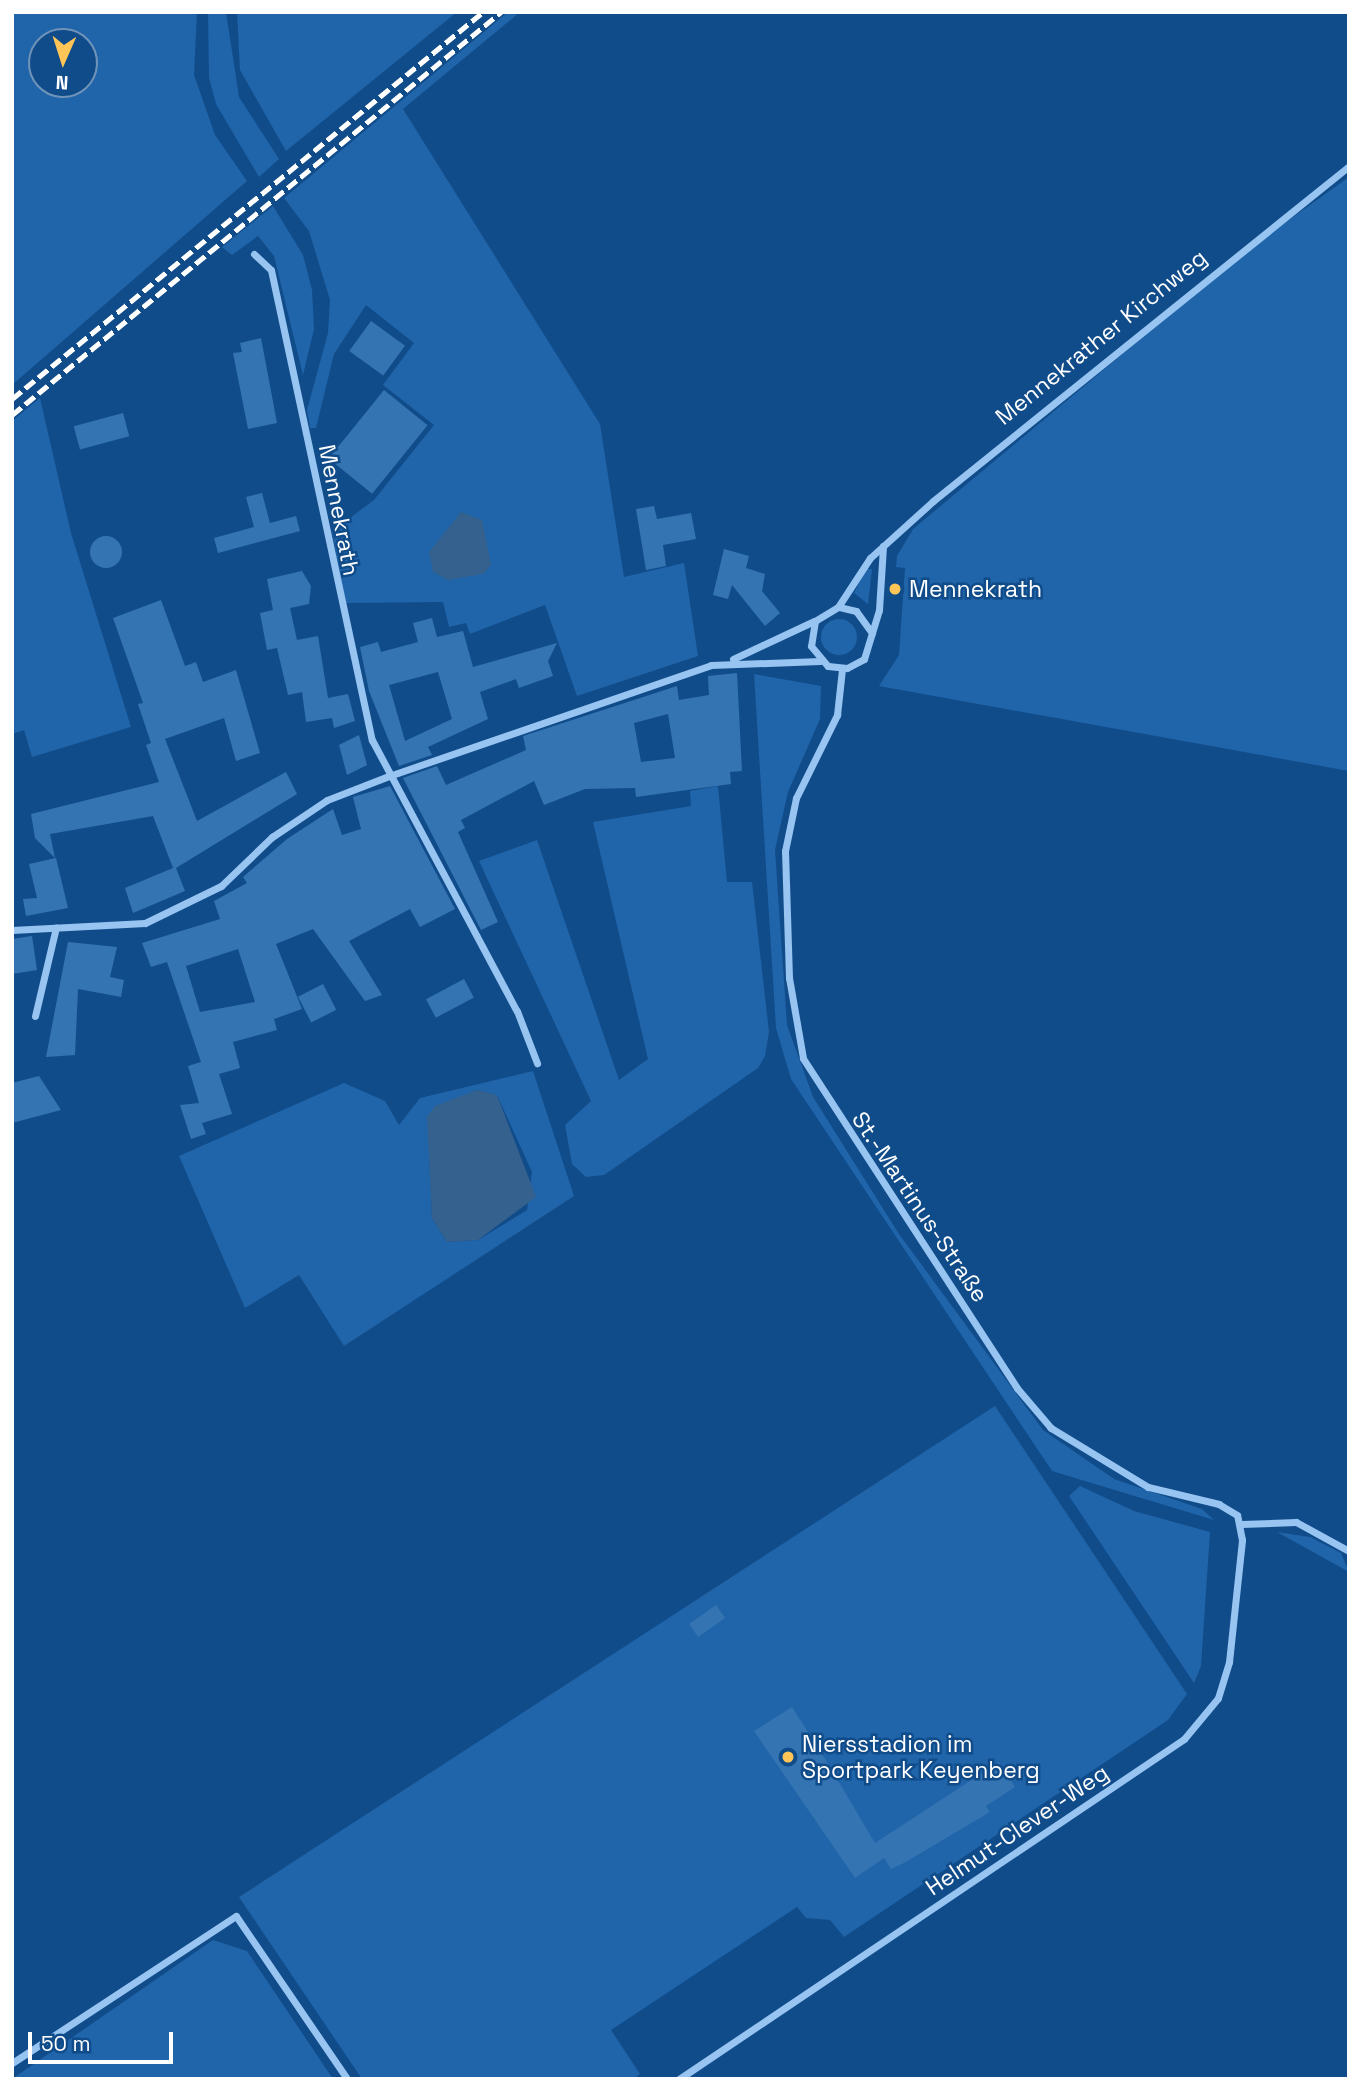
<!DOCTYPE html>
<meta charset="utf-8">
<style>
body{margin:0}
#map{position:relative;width:1361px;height:2091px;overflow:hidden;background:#114c8a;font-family:"Space Grotesk",sans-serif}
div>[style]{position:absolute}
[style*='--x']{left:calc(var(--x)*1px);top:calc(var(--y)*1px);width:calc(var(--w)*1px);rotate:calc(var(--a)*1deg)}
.green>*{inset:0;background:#2064a9}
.round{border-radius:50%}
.water>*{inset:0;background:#35618f}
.building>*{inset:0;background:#3474b2;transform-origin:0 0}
.street>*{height:7px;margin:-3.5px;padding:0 3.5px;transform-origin:3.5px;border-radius:3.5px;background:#97c4f1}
.rail>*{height:5px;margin-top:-2.5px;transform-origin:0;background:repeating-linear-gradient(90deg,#fff 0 12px,transparent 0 17px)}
.dots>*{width:19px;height:19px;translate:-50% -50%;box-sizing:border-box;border:4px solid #114c8a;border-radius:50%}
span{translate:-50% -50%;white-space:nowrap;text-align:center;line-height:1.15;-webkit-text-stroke:5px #114c8a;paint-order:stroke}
.street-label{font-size:23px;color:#fff}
.poi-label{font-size:23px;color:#fff}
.left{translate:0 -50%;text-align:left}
.frame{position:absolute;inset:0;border:14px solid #fff;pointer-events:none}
.north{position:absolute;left:28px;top:28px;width:70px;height:70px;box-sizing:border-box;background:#114c8a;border:2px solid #7094b9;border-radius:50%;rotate:183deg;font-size:19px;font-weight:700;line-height:28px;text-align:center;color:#fff}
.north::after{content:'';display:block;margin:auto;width:24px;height:32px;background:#ffc657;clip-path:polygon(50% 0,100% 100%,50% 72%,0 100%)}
.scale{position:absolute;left:28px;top:2032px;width:145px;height:32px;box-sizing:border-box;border:4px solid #fff;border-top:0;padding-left:9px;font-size:21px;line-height:24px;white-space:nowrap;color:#fff;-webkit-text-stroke:5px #114c8a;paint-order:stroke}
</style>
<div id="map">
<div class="green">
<div style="clip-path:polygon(evenodd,12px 12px,197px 12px,194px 75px,215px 135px,247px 181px,12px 385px,12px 12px,42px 42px,84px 42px,84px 84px,42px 84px,42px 42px)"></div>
<div style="clip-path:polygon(208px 12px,226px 12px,239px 97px,279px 159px,259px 177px,216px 104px,209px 78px)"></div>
<div style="clip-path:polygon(237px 12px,457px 12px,286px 151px,240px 70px)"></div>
<div style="clip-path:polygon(508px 12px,520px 12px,403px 109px,600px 424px,624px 577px,684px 563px,698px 656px,577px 696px,545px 605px,470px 634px,466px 623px,449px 627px,443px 602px,345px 603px,332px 531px,374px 500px,434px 425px,383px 385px,414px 343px,366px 305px,334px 354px,316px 428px,310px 428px,307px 410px,328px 333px,330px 300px,309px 231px,284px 198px)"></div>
<div style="clip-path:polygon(1349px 177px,1349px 771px,879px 686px,899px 655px,905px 568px,896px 567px,897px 556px,913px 529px,1247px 250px)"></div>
<div style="clip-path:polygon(273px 206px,303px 255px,312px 290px,314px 329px,303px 375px,274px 256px,258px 236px,232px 255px,222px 247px)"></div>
<div style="clip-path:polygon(40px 398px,71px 533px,131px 727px,32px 757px,24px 730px,12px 734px,12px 421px)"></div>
<div style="clip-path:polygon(866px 569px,872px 569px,868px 604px,854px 593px)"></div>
<div class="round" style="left:821px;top:619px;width:36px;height:36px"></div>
<div style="clip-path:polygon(754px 674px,821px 686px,820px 719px,788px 792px,775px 850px,787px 1025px,813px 1097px,899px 1234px,1043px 1430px,1114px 1479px,1202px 1509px,1214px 1520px,1052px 1471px,791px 1079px,776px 1028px)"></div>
<div style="clip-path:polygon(718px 786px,727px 882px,752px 882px,769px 1032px,765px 1056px,758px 1068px,604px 1175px,586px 1177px,572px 1164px,565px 1125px,591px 1101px,479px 861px,537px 840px,619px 1080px,648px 1059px,593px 822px,691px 806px,690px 791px)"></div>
<div style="clip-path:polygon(evenodd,533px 1071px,574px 1196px,344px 1346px,299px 1275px,245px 1308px,179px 1156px,344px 1083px,385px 1101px,399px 1125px,420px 1098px,533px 1071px,477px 1090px,497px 1095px,532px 1172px,527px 1210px,478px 1240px,447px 1242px,432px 1218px,428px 1124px,477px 1090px)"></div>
<div style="clip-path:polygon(995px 1406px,1187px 1694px,1168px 1720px,844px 1937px,830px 1920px,806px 1918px,797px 1907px,611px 2030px,640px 2074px,633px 2079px,362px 2079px,239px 1897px)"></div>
<div style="clip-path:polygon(1080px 1486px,1134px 1511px,1210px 1532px,1201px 1666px,1194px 1683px,1069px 1496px)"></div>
<div style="clip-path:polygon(1277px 1532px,1310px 1537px,1341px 1553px,1349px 1572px)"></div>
<div style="clip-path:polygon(213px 1940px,247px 1951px,333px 2079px,12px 2079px)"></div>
</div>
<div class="water">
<div style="clip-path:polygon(461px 512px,482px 520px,491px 565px,483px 574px,448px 580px,433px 572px,429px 552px)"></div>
<div style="clip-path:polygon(477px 1090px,497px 1095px,536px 1197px,478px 1240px,447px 1242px,432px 1218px,427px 1117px,435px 1106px)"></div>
</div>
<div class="building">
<div style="left:371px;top:321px;width:42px;height:37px;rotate:36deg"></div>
<div style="clip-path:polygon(261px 338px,277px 423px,248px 429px,233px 353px,242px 352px,240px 343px)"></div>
<div style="left:384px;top:390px;width:56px;height:88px;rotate:39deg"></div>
<div style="left:123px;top:413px;width:24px;height:51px;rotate:75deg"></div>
<div style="clip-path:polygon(262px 493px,270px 523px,296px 516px,300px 531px,218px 553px,214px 538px,254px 527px,246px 497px)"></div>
<div style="clip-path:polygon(654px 506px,657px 519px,691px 513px,696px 539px,663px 545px,666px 566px,646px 570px,636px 509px)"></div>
<div class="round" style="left:90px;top:536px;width:32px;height:32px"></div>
<div style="clip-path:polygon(724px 549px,749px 556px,746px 568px,765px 574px,762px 591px,780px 613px,765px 626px,732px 585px,728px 599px,713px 595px)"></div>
<div style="clip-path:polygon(302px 571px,311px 586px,309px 604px,290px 608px,297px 640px,318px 636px,328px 698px,348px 694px,355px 721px,334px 728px,332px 718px,306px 722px,302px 692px,288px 695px,277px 648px,267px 650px,260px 613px,273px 610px,267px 579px)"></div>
<div style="clip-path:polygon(161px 600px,185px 666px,196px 662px,203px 682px,236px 670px,260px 753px,236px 761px,224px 718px,165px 739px,197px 821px,286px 772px,297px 794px,176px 868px,185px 891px,133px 913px,125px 888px,173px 868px,153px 816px,50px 834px,55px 858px,35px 838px,31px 814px,159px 782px,146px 745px,151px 743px,138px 704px,143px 703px,113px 618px)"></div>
<div style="clip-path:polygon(evenodd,432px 618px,437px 637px,463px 631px,473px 667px,557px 643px,548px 661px,553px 676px,519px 688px,516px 679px,480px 692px,488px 719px,428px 747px,432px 755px,399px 766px,369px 691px,360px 647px,378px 642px,381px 652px,418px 642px,413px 623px,432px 618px,438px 672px,452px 719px,405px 741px,389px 685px,438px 672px)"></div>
<div style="clip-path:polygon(evenodd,737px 673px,742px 771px,730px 772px,731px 784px,636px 797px,635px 788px,585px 789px,544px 805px,534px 781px,461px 820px,465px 828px,458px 832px,498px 922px,481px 930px,403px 778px,437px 766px,446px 785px,526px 750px,523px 736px,677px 686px,679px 700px,709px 695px,708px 676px,737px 673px,668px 714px,675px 758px,641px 762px,634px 723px,668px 714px)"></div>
<div style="clip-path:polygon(359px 735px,367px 765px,347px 775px,339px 745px)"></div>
<div style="clip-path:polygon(evenodd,390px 786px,455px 909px,420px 927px,410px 909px,349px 941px,382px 995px,365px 1001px,313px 929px,276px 944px,302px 1009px,274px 1019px,277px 1030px,233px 1042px,240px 1068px,219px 1074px,232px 1114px,202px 1123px,206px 1134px,191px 1139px,180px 1105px,199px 1103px,188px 1066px,201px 1062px,167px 962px,151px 967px,142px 943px,220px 919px,214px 901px,247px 883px,243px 877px,287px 839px,333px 809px,342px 835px,361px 829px,353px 797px,390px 786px,238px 949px,255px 1002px,200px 1012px,186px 966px,238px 949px)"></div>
<div style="clip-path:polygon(56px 858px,68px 908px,26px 916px,23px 899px,37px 898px,29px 864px)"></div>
<div style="clip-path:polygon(32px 936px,37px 970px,12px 974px,12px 939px)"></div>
<div style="clip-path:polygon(68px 942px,117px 947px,110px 977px,124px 980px,121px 997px,78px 989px,75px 1055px,46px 1057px)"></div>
<div style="left:464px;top:979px;width:21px;height:43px;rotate:62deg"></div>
<div style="left:323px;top:984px;width:29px;height:28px;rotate:63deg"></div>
<div style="clip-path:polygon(39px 1076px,61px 1110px,12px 1123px,12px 1083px)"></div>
<div style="left:716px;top:1605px;width:16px;height:33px;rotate:55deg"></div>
<div style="clip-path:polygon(792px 1707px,808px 1732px,803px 1736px,824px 1757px,875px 1843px,999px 1762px,1015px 1787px,986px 1806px,990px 1812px,904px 1863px,891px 1869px,884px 1858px,855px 1878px,754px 1731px)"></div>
</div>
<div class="street">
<div style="--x:254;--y:254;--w:23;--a:43"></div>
<div style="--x:271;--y:270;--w:481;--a:77.9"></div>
<div style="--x:372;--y:740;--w:307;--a:61.9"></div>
<div style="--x:517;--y:1011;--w:56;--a:69"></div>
<div style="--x:838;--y:607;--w:59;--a:-56.9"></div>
<div style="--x:870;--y:558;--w:85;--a:-42.1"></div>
<div style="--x:933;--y:501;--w:534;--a:-38.84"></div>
<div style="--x:872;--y:633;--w:27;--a:-126"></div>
<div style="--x:856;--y:611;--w:18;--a:-167"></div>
<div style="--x:838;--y:607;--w:27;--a:149"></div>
<div style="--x:815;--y:621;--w:25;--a:99"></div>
<div style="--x:811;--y:646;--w:26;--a:50"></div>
<div style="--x:828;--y:666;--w:19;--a:6"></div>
<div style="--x:847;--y:668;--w:19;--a:-28"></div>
<div style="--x:864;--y:659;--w:51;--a:-73"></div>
<div style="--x:879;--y:610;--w:64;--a:-86.4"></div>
<div style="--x:733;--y:659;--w:89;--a:-25.1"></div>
<div style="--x:12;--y:930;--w:133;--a:-3"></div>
<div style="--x:145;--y:923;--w:85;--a:-26"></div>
<div style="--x:221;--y:886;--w:71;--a:-43.9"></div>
<div style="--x:272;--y:837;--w:66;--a:-33.9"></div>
<div style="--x:327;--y:800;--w:66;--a:-21.2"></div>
<div style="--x:389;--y:776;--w:341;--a:-19"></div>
<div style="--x:711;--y:665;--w:109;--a:-2.1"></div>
<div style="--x:35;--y:1016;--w:91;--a:-76.7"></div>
<div style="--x:1241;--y:1524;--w:55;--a:-2.1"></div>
<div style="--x:1296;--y:1522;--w:60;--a:28.7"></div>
<div style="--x:12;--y:2063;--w:268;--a:-33.3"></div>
<div style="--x:236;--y:1916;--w:197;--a:55.7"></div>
<div style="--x:679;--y:2079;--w:609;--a:-33.95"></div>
<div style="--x:1184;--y:1739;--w:53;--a:-50.3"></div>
<div style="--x:1218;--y:1698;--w:38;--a:-73"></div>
<div style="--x:1229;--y:1662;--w:123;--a:-83.9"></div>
<div style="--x:1242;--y:1540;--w:25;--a:-101"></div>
<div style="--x:1237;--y:1515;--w:21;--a:-149"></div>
<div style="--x:1219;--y:1504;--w:73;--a:-166.5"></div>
<div style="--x:1148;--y:1487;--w:114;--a:-148.7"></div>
<div style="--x:1051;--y:1428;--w:52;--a:-130.4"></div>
<div style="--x:1017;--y:1388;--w:393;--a:-123"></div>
<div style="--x:803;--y:1058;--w:81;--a:-99.9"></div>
<div style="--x:789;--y:978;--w:127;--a:-91.8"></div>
<div style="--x:785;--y:851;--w:54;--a:-78.3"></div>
<div style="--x:796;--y:798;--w:93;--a:-63.7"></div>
<div style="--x:837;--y:715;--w:46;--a:-83.8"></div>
</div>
<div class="rail">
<div style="--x:12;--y:399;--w:610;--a:-39.41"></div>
<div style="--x:12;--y:415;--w:634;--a:-39.49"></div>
</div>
<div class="dots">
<div style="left:895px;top:589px;background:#ffc657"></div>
<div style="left:788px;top:1757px;background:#ffc657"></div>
</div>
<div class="street-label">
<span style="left:1101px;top:337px;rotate:-39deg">Mennekrather Kirchweg</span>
<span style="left:339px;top:510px;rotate:79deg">Mennekrath</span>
<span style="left:920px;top:1207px;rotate:56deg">St.-Martinus-Straße</span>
<span style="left:1017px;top:1830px;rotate:-34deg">Helmut-Clever-Weg</span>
</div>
<div class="poi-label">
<span class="left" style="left:909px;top:589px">Mennekrath</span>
<span class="left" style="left:802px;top:1757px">Niersstadion im<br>Sportpark Keyenberg</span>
</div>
<div class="frame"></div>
<div class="north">N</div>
<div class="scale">50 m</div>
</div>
